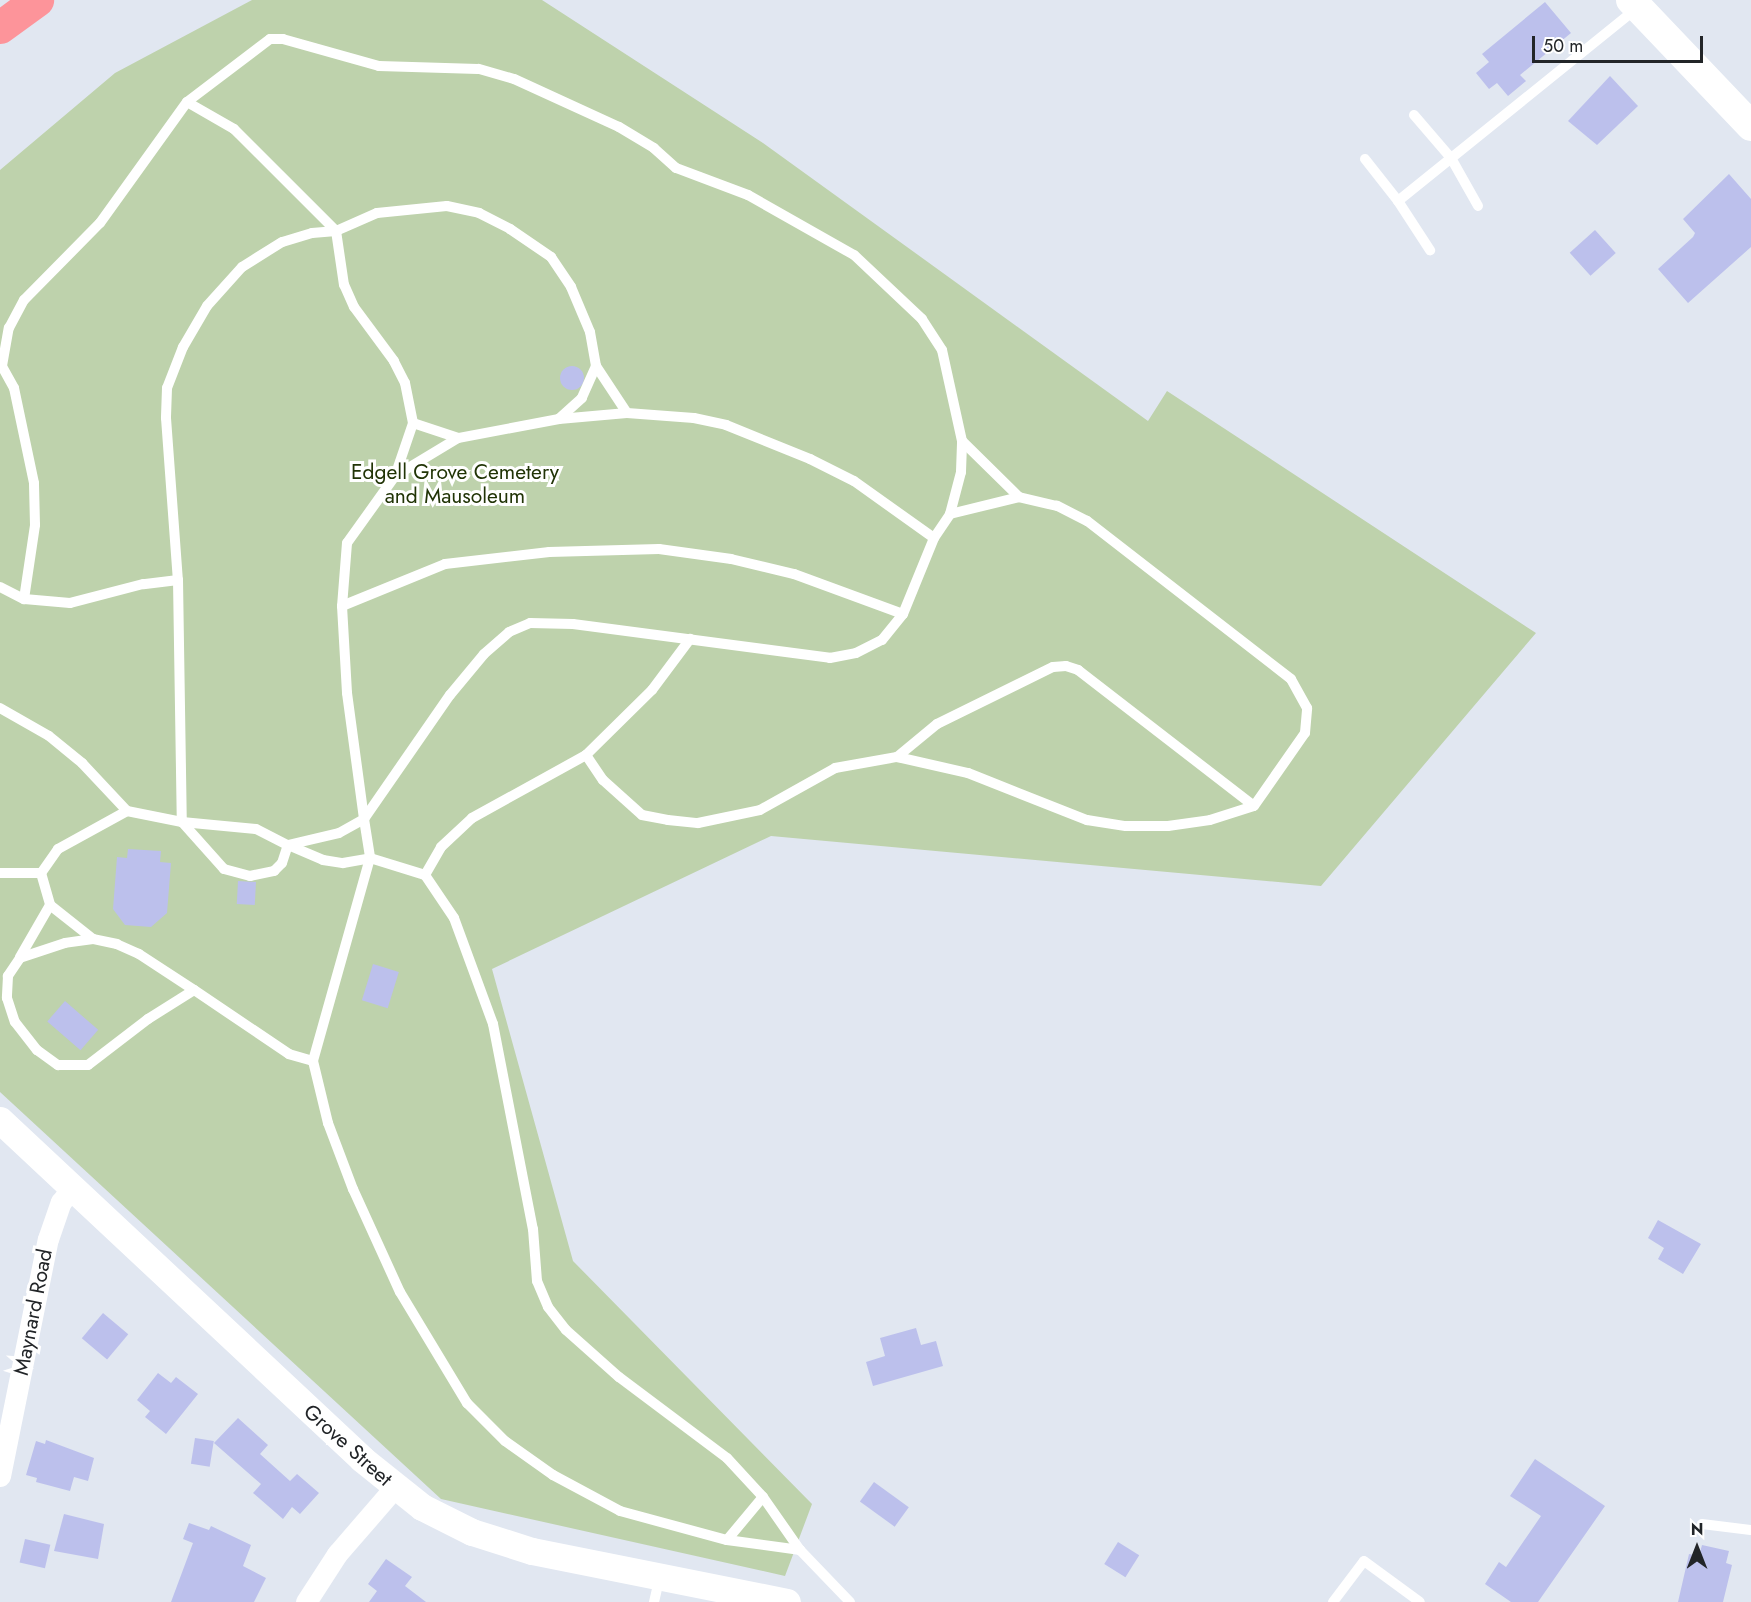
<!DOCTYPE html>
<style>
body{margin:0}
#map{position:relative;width:1751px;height:1602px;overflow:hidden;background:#e1e7f1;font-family:Jost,sans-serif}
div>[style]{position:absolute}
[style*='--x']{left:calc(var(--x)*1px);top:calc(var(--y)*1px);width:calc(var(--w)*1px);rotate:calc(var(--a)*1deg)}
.green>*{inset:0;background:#bed2ac}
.building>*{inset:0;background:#bcc0ec;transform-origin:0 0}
.round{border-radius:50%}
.service>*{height:10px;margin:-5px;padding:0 5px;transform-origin:5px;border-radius:5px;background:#fff}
.minor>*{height:21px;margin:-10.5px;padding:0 10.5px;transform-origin:10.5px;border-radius:10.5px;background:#fff}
.tertiary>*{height:27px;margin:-13.5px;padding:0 13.5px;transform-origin:13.5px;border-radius:13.5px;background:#fff}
.secondary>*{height:30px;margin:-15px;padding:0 15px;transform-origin:15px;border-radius:15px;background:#fff}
.motorway>*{height:33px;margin:-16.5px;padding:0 16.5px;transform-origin:16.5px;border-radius:16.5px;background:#fd949a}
span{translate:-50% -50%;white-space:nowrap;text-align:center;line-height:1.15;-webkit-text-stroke:6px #fff;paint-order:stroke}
.park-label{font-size:21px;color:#213406}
.street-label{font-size:21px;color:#222528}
.north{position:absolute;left:1667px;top:1518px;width:60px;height:60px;-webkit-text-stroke:4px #fff;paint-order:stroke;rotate:0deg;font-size:16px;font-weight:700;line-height:24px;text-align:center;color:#222528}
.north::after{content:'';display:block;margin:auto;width:21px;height:27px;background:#222528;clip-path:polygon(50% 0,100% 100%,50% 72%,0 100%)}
.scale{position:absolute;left:1532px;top:36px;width:171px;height:27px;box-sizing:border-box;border:3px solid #222528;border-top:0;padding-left:8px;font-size:18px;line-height:21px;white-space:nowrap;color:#222528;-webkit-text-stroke:4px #fff;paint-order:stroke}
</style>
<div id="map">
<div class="green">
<div style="clip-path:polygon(252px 0,542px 0,763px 143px,1148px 421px,1167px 391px,1536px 633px,1321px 886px,771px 836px,492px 969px,573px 1261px,812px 1504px,785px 1576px,441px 1499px,0 1092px,0 170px,115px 73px)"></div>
</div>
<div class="building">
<div style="clip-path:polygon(1545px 2px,1571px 33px,1520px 75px,1526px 81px,1508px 96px,1497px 83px,1489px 89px,1476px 73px,1489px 62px,1482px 54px)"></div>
<div style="clip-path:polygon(1610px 76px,1638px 106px,1597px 145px,1568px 121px)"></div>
<div style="clip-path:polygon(1729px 174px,1751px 199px,1751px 247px,1688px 303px,1658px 269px,1693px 237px,1695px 233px,1683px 219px)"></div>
<div style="left:1595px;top:230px;width:31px;height:34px;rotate:48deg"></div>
<div class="round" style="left:560px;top:366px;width:24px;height:24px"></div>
<div style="clip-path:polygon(128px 849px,161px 851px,160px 862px,171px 863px,167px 913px,151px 927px,125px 925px,113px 909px,117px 857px,127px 858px)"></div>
<div style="left:238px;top:881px;width:18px;height:23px;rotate:3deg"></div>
<div style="left:373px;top:964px;width:27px;height:38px;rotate:17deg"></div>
<div style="left:65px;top:1001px;width:44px;height:27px;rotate:41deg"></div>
<div style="clip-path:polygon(1658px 1220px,1701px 1244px,1683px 1274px,1658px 1259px,1664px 1248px,1648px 1238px)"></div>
<div style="left:103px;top:1313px;width:33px;height:33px;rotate:40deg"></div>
<div style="clip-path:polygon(916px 1328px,921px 1345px,936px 1341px,943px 1366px,873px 1386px,866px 1362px,885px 1356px,880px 1338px)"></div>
<div style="clip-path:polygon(158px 1373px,171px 1383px,176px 1377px,198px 1394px,166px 1434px,145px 1417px,150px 1411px,137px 1400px)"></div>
<div style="clip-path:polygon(238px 1418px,268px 1445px,260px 1454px,290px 1481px,297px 1474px,319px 1493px,300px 1514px,292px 1507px,283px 1519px,253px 1493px,261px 1484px,214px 1443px)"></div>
<div style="left:195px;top:1438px;width:19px;height:26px;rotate:9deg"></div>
<div style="clip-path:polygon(46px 1440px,94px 1458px,88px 1481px,74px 1477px,70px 1491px,36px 1482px,37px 1478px,26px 1475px,36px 1441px,45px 1444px)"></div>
<div style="clip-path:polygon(1535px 1459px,1605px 1506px,1538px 1602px,1511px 1602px,1485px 1584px,1499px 1562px,1506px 1567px,1541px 1516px,1510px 1496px)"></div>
<div style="left:874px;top:1482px;width:43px;height:24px;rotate:36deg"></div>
<div style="clip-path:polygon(64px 1514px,104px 1524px,98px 1559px,54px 1551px)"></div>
<div style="clip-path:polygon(189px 1523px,209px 1530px,211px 1526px,251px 1545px,243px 1566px,266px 1578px,254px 1602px,171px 1602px,193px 1543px,183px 1539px)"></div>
<div style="left:25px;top:1539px;width:26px;height:24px;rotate:13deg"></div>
<div style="left:1118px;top:1542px;width:25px;height:26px;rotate:32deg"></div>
<div style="clip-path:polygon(1702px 1545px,1729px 1551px,1726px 1563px,1732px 1565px,1723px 1602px,1678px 1602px,1689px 1554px,1699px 1556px)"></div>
<div style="clip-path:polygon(386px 1559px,412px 1577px,405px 1586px,426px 1602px,369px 1602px,377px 1591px,368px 1584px)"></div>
</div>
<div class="service">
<div style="--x:1414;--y:115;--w:57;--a:49.3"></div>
<div style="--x:1451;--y:158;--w:55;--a:60.6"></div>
<div style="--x:1365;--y:159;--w:53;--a:51.8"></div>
<div style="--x:1398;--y:201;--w:307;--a:-38.9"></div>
<div style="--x:1398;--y:201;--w:59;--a:56.9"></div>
<div style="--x:627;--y:413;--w:67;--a:4.3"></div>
<div style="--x:694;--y:418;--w:33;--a:12"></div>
<div style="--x:726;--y:425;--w:91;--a:22"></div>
<div style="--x:810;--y:459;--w:49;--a:26.6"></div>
<div style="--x:854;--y:481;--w:98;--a:35.5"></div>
<div style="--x:559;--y:419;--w:68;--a:-5"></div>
<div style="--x:627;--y:413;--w:56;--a:-123.4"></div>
<div style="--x:413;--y:423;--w:41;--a:-101.3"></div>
<div style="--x:405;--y:383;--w:25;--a:-117"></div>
<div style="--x:394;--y:361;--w:67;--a:-126.5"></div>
<div style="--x:354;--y:307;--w:24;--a:-114"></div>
<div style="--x:344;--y:285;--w:55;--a:-98.4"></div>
<div style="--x:336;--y:231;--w:24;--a:175"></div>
<div style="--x:312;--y:233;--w:31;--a:163"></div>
<div style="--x:282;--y:242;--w:47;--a:148"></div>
<div style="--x:242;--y:267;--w:52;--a:131.9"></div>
<div style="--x:207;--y:306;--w:48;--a:120.3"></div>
<div style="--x:183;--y:347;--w:44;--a:111.3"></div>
<div style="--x:167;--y:388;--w:30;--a:92"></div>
<div style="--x:166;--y:418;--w:162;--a:85.8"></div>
<div style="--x:178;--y:580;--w:242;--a:89.1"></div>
<div style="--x:182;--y:822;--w:74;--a:5.4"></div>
<div style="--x:256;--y:829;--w:36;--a:27"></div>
<div style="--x:288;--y:845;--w:52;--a:-13.2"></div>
<div style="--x:339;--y:833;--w:29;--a:-29"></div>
<div style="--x:364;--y:819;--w:39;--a:81"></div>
<div style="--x:370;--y:858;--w:58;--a:17.2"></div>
<div style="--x:425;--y:875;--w:32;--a:-60"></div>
<div style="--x:441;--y:847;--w:42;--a:-43.1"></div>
<div style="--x:472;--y:818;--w:130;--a:-28.9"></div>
<div style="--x:586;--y:755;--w:30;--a:56"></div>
<div style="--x:603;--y:780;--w:52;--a:41.9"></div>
<div style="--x:642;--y:815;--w:26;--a:11"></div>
<div style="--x:668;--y:820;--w:30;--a:6"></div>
<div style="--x:698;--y:823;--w:63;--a:-11.8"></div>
<div style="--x:760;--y:810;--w:86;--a:-29.2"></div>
<div style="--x:835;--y:768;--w:63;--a:-10.1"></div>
<div style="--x:897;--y:757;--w:73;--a:12.7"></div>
<div style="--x:968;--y:773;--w:128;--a:21.6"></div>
<div style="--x:1087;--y:820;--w:39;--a:9"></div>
<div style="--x:1126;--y:826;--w:42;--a:0"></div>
<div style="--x:1168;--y:826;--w:42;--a:-8.1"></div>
<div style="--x:1210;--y:820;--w:46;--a:-17.7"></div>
<div style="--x:1254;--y:806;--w:89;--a:-55.1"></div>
<div style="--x:1305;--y:733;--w:25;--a:-85"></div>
<div style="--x:1307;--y:708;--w:33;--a:-119"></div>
<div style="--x:1291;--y:679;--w:258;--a:-142.2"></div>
<div style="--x:1087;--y:521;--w:34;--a:-153"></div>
<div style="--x:1057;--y:506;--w:39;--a:-167"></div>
<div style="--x:1019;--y:497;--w:80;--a:-135.5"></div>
<div style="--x:962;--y:441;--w:93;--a:-102.4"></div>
<div style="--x:942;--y:350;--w:37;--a:-123"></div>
<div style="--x:922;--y:319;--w:93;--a:-136.7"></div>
<div style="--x:854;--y:255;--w:122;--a:-150.5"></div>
<div style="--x:748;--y:195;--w:77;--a:-159.4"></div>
<div style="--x:676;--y:168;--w:30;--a:-138"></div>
<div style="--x:654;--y:148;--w:41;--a:-149"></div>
<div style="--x:619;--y:127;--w:115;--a:-155.4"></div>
<div style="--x:514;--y:79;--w:37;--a:-164"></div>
<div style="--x:478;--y:69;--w:99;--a:-178.3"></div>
<div style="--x:379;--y:66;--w:100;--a:-164.3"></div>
<div style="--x:283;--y:39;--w:13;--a:180"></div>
<div style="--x:270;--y:39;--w:104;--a:142.8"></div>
<div style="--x:187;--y:102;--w:54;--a:29.9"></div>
<div style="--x:234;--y:129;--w:144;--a:45"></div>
<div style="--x:336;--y:231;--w:45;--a:-23.7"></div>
<div style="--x:377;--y:213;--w:70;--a:-5.7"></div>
<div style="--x:447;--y:206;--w:33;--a:12"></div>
<div style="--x:479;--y:213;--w:35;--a:27"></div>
<div style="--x:510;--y:229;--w:50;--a:34.3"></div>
<div style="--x:551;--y:257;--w:36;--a:56"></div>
<div style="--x:571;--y:287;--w:49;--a:67.1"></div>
<div style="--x:590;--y:332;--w:35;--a:80"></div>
<div style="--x:596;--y:366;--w:35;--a:114"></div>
<div style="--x:582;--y:398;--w:31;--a:138"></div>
<div style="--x:559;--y:419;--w:103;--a:169.3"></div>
<div style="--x:458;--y:438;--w:74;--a:148.9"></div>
<div style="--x:395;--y:476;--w:82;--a:125.6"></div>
<div style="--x:347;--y:543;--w:63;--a:94.5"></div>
<div style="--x:342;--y:606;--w:111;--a:-22.2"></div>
<div style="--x:445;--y:564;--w:105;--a:-6.6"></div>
<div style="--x:549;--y:552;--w:110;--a:-1.6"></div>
<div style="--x:659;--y:549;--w:73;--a:7.9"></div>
<div style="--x:731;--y:559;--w:65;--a:13.4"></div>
<div style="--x:794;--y:574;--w:116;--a:20.2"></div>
<div style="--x:903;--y:614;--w:82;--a:-67.8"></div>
<div style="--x:934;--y:538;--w:29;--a:-56"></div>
<div style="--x:950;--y:514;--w:71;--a:-13.8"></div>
<div style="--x:395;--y:476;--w:56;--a:-71.2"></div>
<div style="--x:413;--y:423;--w:47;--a:18.4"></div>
<div style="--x:950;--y:514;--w:43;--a:-75.3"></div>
<div style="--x:961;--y:472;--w:31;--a:-88"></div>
<div style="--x:178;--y:580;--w:35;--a:173"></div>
<div style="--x:143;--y:584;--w:75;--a:165.4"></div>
<div style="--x:70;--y:603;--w:46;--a:-175"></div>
<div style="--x:24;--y:599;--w:75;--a:-81.5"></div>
<div style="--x:35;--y:525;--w:42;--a:-91.4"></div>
<div style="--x:34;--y:483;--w:97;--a:-101.9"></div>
<div style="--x:14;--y:388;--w:25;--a:-119"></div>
<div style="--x:2;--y:366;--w:39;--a:-80"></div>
<div style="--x:9;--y:328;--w:32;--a:-62"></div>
<div style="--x:24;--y:300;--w:108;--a:-45.4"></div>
<div style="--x:100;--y:223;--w:149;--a:-54.3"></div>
<div style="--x:0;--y:587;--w:27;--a:27"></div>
<div style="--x:342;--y:606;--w:87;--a:86.7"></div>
<div style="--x:347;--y:693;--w:127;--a:82.3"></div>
<div style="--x:364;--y:819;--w:151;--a:-55.3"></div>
<div style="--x:450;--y:695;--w:53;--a:-50.3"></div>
<div style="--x:484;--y:654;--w:33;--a:-41"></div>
<div style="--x:509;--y:632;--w:23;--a:-23"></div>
<div style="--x:530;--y:623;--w:43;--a:1.3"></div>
<div style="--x:573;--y:624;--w:259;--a:7.5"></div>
<div style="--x:830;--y:658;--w:26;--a:-11"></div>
<div style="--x:856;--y:653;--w:29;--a:-27"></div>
<div style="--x:882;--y:640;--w:33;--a:-51"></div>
<div style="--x:0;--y:708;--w:56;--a:29.7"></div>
<div style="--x:49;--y:736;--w:43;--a:39.3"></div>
<div style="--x:82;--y:763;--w:66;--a:46.8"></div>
<div style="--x:127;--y:811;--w:79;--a:151.2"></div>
<div style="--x:58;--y:849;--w:29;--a:125"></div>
<div style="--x:41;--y:873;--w:41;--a:180"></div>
<div style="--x:586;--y:755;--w:93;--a:-44.6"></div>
<div style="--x:652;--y:690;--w:64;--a:-53.3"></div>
<div style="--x:897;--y:757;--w:52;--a:-39.5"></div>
<div style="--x:937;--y:724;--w:129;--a:-26.2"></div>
<div style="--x:1053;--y:667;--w:13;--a:-4"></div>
<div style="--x:1066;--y:666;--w:13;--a:18"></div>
<div style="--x:1078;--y:670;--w:222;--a:37.7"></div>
<div style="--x:127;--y:811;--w:56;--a:11.3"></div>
<div style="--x:182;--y:822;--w:63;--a:48.2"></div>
<div style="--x:224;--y:869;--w:27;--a:15"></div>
<div style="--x:250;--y:876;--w:25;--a:-12"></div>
<div style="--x:274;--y:871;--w:11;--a:-45"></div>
<div style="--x:282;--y:863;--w:19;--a:-72"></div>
<div style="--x:288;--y:845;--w:38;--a:23"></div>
<div style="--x:323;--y:860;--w:20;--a:9"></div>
<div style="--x:343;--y:863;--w:27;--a:-10"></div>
<div style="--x:370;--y:858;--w:211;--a:105.7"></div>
<div style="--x:313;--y:1061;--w:25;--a:-164"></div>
<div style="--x:289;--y:1054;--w:115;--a:-146"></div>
<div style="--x:41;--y:873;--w:33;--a:74"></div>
<div style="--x:50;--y:905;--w:55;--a:38.3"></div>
<div style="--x:93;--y:939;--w:28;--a:172"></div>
<div style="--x:65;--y:943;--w:47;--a:161.6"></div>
<div style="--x:20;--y:958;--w:22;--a:124"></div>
<div style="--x:8;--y:976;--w:22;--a:93"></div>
<div style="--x:7;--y:998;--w:25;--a:72"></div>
<div style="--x:15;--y:1022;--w:36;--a:52"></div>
<div style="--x:37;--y:1050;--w:26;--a:36"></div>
<div style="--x:58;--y:1065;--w:30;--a:0"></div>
<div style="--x:88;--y:1065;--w:76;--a:-37.5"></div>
<div style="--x:148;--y:1019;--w:54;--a:-32.2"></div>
<div style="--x:194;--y:990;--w:66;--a:-146.8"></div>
<div style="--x:139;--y:954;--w:24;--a:-156"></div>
<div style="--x:117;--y:944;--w:25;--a:-168"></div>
<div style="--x:425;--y:875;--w:52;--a:56"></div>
<div style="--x:454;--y:918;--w:113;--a:69.8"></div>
<div style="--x:493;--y:1024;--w:209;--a:79"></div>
<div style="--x:533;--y:1229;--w:52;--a:85.6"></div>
<div style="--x:537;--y:1281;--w:28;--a:67"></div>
<div style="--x:548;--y:1307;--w:29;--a:52"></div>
<div style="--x:566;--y:1330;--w:71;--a:41.6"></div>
<div style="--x:619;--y:1377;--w:135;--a:36.9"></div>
<div style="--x:727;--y:1458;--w:53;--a:47.3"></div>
<div style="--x:763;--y:1497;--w:65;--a:55.1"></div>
<div style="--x:800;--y:1550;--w:72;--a:46.1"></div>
<div style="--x:20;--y:957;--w:60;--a:-60"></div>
<div style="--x:313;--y:1061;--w:64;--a:76.4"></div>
<div style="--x:328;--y:1123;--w:71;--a:69.3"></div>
<div style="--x:353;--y:1189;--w:113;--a:65.5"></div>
<div style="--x:400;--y:1292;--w:130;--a:58.9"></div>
<div style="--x:467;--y:1403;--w:54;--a:45"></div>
<div style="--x:505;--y:1441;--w:59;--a:35.3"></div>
<div style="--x:553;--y:1475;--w:76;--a:28.2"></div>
<div style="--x:620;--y:1511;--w:111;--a:15.2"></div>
<div style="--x:727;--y:1540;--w:56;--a:-50.1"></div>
<div style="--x:1702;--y:1524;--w:49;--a:7"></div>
<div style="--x:727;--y:1540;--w:74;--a:7.8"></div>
<div style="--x:654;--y:1602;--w:27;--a:-77"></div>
<div style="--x:1333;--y:1602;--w:51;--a:-52.9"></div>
<div style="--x:1364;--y:1561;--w:69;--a:36.2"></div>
</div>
<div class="minor">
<div style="--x:0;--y:1476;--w:242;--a:-78.6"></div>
<div style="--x:48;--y:1239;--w:39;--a:-71"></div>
<div style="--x:61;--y:1202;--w:18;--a:-52"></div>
<div style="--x:306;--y:1602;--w:57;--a:-57.1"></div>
<div style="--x:337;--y:1554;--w:89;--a:-49.1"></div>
</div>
<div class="tertiary">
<div style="--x:0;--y:1120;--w:496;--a:43.1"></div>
<div style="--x:362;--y:1459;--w:77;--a:38.7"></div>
<div style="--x:422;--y:1507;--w:56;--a:26.6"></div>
<div style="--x:472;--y:1532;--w:63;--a:17.6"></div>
<div style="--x:532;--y:1551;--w:260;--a:11.3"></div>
</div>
<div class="secondary">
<div style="--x:1631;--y:0;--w:174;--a:46.4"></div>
</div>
<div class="motorway">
<div style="--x:0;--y:27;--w:46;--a:-36.1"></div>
</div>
<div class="park-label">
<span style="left:455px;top:484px">Edgell Grove Cemetery<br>and Mausoleum</span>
</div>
<div class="street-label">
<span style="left:33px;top:1312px;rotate:-79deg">Maynard Road</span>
<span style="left:348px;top:1445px;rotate:42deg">Grove Street</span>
</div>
<div class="north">N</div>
<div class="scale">50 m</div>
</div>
